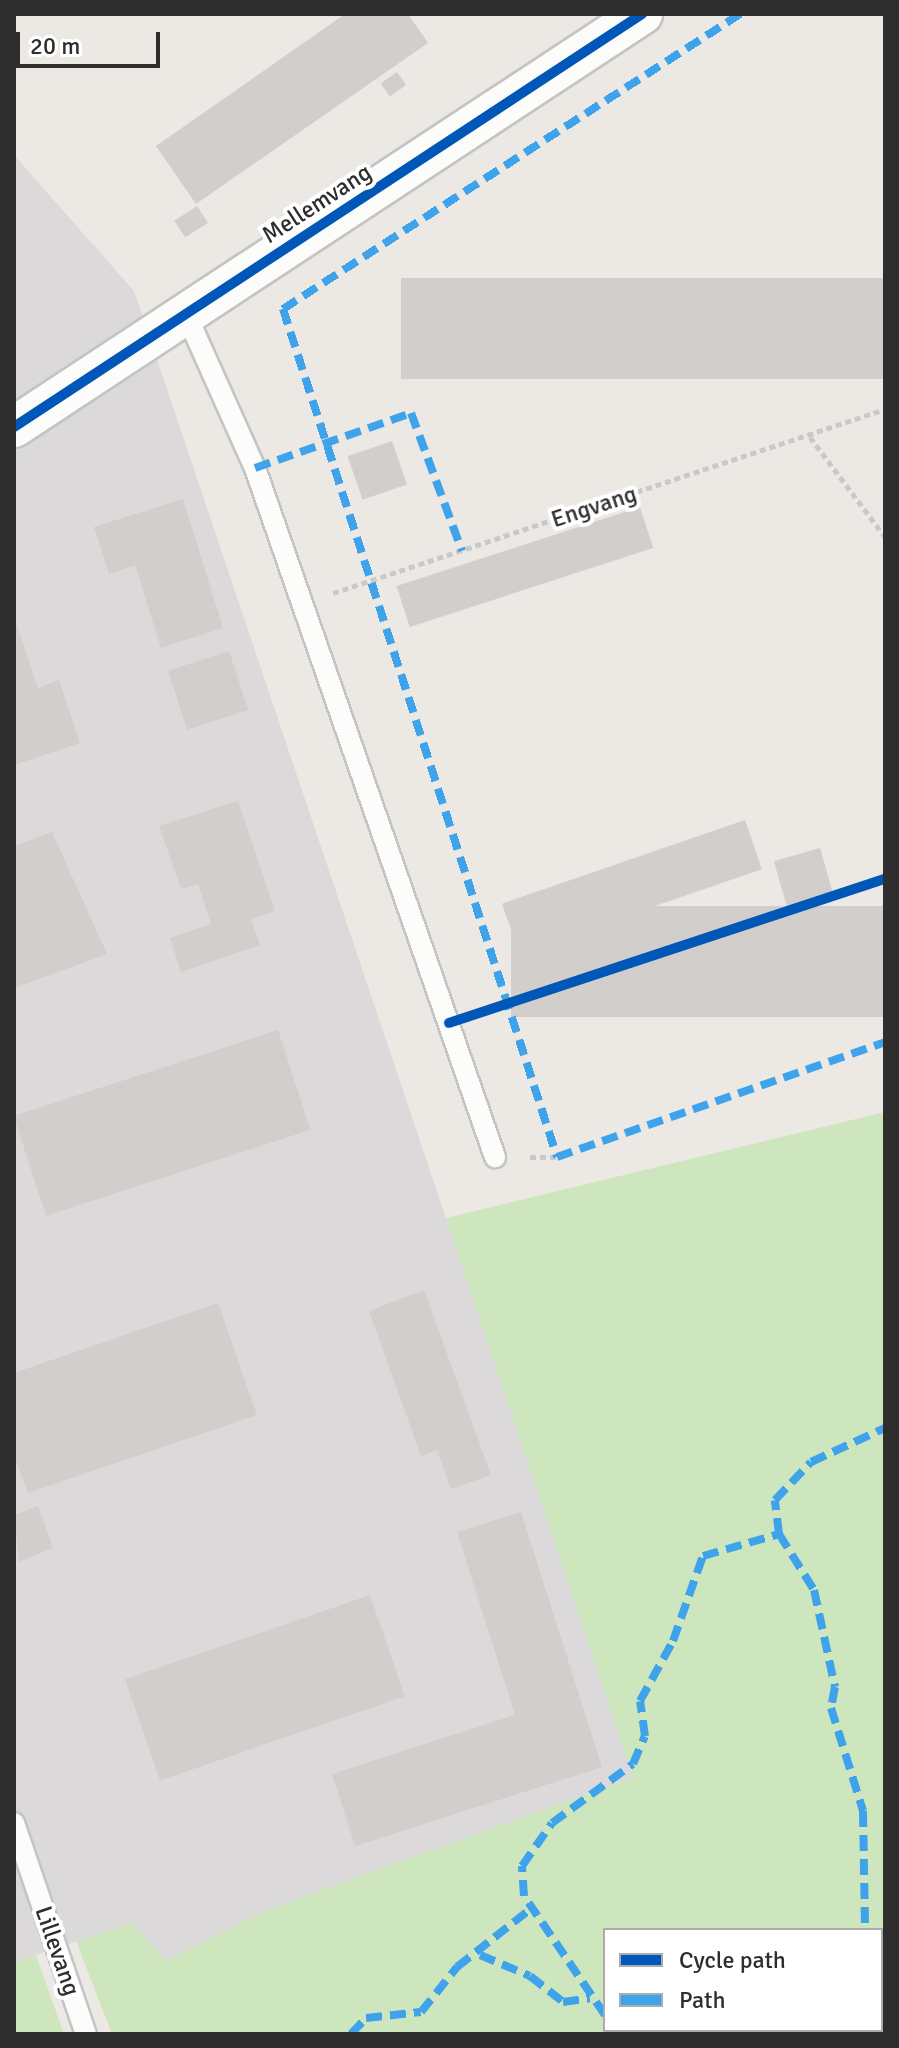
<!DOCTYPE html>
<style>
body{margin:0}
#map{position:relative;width:899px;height:2048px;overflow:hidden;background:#ece8e4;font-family:Signika,sans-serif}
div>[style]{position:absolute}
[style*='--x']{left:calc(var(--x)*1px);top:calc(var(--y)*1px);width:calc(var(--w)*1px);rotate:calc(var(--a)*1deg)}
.industrial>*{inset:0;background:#dcd9db}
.green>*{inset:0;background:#cee6be}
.building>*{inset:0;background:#d1cecb;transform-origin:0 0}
.path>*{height:5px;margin-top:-2.5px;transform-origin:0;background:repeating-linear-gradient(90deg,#c9c9c8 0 6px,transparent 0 10px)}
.roads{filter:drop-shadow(2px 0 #c5c4c5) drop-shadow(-2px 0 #c5c4c5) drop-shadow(0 2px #c5c4c5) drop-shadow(0 -2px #c5c4c5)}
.lane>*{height:20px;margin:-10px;padding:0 10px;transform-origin:10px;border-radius:10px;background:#fcfcfb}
.street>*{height:40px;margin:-20px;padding:0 20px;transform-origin:20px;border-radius:20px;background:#fcfcfb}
.quiet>*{height:8px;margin-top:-4px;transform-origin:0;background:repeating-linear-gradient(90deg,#3ea3eb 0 16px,transparent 0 24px)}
.cycleway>*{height:10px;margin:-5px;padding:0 5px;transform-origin:5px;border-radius:5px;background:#0057b8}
span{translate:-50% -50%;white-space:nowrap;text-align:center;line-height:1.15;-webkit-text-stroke:8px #fff;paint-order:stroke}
.street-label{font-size:24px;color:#2e2e2e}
.frame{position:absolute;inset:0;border:16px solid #2e2e2e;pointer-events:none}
.legend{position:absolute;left:603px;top:1928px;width:280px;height:104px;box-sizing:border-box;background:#fff;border:2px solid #ababab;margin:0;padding:10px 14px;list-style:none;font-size:24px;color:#2e2e2e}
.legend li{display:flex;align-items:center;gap:16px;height:40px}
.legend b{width:40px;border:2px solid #ababab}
.scale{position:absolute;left:16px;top:32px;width:144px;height:36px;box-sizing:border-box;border:4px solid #2e2e2e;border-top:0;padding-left:10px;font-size:24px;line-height:28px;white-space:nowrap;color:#2e2e2e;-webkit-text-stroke:6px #fff;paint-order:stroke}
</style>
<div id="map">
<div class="industrial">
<div style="clip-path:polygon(14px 155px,134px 291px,634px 1777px,267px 1910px,166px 1961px,132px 1923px,14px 1962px)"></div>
</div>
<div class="green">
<div style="clip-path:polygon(evenodd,885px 1112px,885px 2034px,112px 2034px,76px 1941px,132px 1923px,166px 1961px,267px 1910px,633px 1777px,446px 1218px,885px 1112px,605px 1930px,881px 1930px,881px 2030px,605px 2030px,605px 1930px)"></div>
<div style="clip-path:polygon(36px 1955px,64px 2034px,14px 2034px,14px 1962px)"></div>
</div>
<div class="building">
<div style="clip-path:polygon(345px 14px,408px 14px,428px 43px,196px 204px,156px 146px)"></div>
<div style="left:397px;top:72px;width:16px;height:20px;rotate:55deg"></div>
<div style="left:197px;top:206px;width:20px;height:27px;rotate:57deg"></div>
<div style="left:885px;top:278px;width:101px;height:484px;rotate:90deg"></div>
<div style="left:392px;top:441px;width:46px;height:47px;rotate:71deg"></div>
<div style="clip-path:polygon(183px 499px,223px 628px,161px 648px,135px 565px,109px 574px,94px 527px)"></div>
<div style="left:640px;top:507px;width:43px;height:256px;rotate:72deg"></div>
<div style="clip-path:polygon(14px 617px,38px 688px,59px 680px,80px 743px,14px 765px)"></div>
<div style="left:229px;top:651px;width:62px;height:64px;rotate:72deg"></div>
<div style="clip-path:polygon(238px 801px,275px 911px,251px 919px,260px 945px,181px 972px,170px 938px,211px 924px,198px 884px,181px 889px,159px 826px)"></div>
<div style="left:745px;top:820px;width:52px;height:257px;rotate:71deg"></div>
<div style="clip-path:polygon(52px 832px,107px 954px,14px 988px,14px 846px)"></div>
<div style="left:820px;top:848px;width:50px;height:48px;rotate:74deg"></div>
<div style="left:885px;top:906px;width:111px;height:374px;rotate:90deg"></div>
<div style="left:278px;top:1030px;width:105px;height:278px;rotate:72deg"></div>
<div style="clip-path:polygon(424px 1290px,491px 1475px,451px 1489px,437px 1450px,421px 1456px,369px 1311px)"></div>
<div style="clip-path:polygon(218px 1303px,257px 1415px,28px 1493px,14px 1455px,14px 1373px)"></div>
<div style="clip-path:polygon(38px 1506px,53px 1548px,19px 1562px,14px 1515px)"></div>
<div style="clip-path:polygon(521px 1512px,602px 1767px,355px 1846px,332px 1774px,515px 1715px,457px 1532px)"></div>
<div style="left:370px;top:1595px;width:107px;height:259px;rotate:71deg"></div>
</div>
<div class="path">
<div style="--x:810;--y:437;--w:125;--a:53.1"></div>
<div style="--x:333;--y:593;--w:582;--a:-18.43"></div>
<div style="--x:530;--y:1157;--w:27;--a:0"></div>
</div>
<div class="roads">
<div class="lane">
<div style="--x:186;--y:314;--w:169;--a:65.9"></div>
<div style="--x:255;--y:468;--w:730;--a:70.8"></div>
<div style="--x:14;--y:1823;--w:223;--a:71.2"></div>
</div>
<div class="street">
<div style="--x:14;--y:427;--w:752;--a:-33.33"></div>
</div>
</div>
<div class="quiet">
<div style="--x:740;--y:14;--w:544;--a:147.16"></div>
<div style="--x:283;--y:309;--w:891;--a:72.09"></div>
<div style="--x:557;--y:1157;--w:348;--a:-19.3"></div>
<div style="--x:255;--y:468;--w:165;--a:-19.4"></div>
<div style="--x:411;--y:413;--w:147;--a:69.7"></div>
<div style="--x:779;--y:1534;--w:66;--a:58"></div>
<div style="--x:814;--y:1590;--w:99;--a:77.8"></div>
<div style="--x:835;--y:1687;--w:21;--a:101"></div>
<div style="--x:831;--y:1708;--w:108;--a:72.7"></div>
<div style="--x:863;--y:1811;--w:119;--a:89"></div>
<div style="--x:480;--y:1955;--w:54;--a:22.8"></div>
<div style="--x:530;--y:1976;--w:42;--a:38.2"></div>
<div style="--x:563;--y:2002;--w:27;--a:-8"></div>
<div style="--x:881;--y:1960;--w:9;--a:63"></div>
<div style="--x:605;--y:2015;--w:144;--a:-124.2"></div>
<div style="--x:524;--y:1896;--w:30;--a:-94"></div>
<div style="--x:522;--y:1866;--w:52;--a:-55.1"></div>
<div style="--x:552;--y:1823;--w:100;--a:-36.1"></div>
<div style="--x:633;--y:1764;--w:30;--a:-67"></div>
<div style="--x:645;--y:1736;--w:35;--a:-98"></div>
<div style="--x:640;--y:1701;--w:68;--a:-61.2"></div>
<div style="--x:673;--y:1641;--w:90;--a:-70.6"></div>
<div style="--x:703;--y:1556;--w:79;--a:-16.1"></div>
<div style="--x:779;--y:1534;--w:34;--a:-97"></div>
<div style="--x:775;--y:1500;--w:52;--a:-46.5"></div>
<div style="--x:811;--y:1462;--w:81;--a:-24.7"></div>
<div style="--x:618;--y:2030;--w:6;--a:45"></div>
<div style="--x:351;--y:2034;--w:22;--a:-47"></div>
<div style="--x:366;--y:2018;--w:55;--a:-6.2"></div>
<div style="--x:421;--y:2012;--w:58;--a:-51.3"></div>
<div style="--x:457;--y:1967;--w:97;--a:-38.3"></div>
</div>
<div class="cycleway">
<div style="--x:14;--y:427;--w:752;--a:-33.33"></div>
<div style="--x:449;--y:1023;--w:459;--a:-18.3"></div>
</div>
<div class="street-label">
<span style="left:317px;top:204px;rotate:-33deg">Mellemvang</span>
<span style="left:594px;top:507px;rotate:-18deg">Engvang</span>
<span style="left:57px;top:1951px;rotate:71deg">Lillevang</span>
</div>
<div class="frame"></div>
<ul class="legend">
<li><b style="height:10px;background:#0057b8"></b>Cycle path</li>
<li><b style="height:10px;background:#3ea3eb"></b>Path</li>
</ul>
<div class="scale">20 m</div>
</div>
